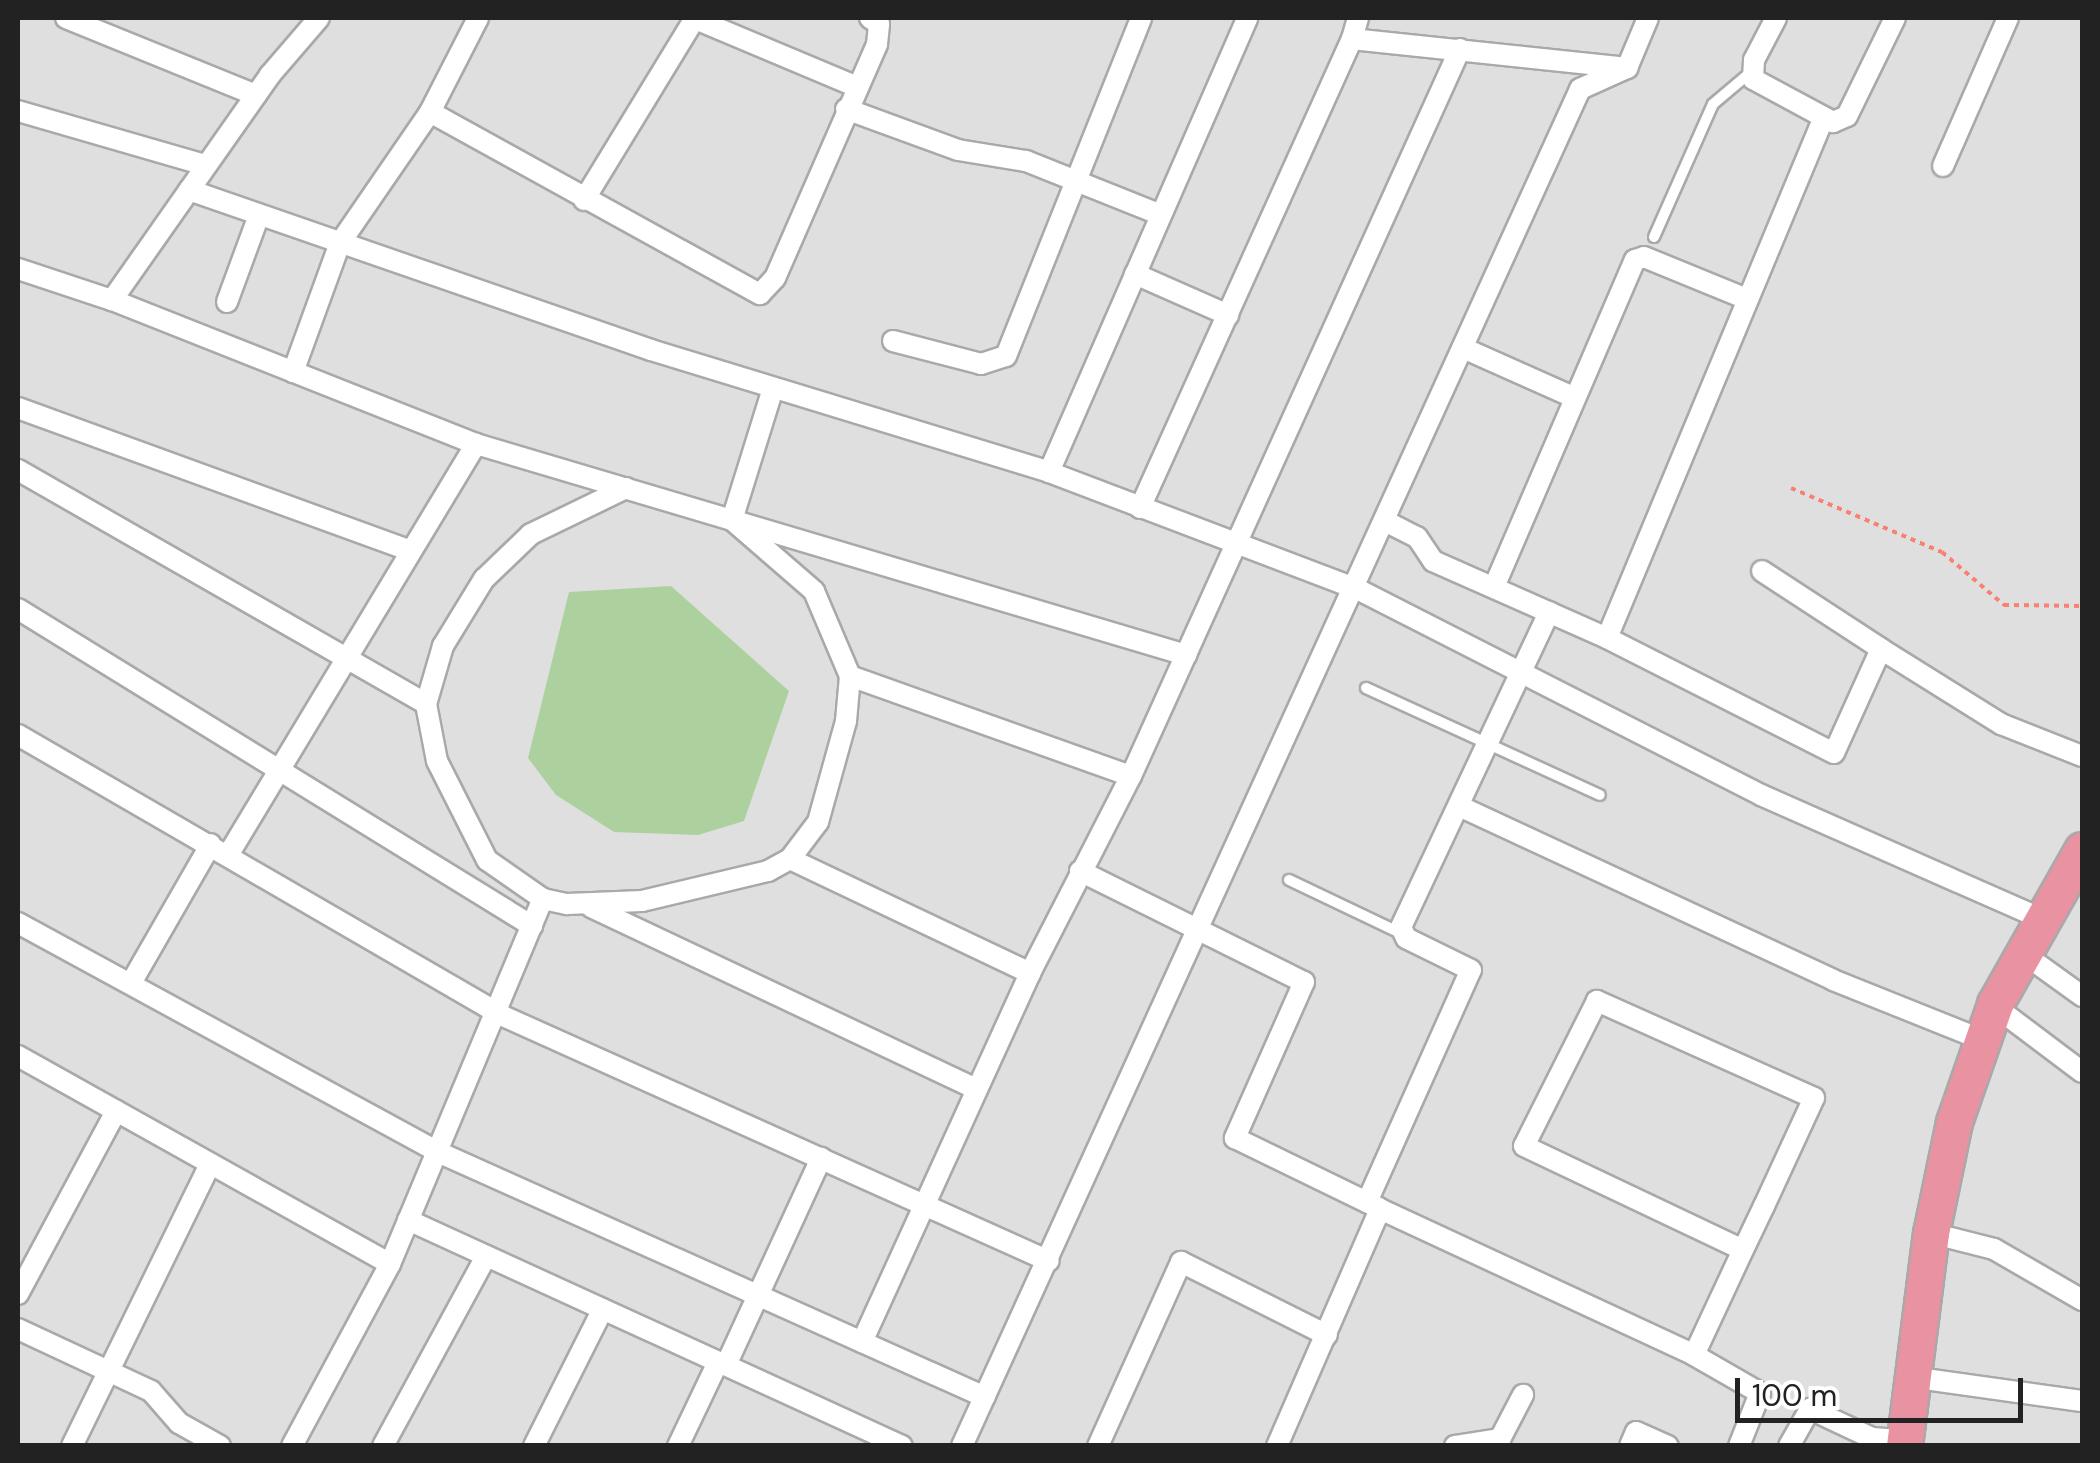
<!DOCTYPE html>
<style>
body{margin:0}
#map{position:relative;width:2100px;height:1463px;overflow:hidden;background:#f2efe9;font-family:"DM Sans",sans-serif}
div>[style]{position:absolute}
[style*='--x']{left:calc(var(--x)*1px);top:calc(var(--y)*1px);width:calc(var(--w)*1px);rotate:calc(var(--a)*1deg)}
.residential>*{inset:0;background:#e0dfdf;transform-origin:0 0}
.forest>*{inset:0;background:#add19e}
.path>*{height:4px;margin-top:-2px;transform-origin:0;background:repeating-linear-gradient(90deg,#fa8072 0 5px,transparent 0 10px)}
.roads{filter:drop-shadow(2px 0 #a9a9a9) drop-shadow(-2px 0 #a9a9a9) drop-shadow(0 2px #a9a9a9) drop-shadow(0 -2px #a9a9a9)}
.lane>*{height:10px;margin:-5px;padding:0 5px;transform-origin:5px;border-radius:5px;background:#fff}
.street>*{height:20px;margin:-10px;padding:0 10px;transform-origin:10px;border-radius:10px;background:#fff}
.highway>*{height:35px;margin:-17.5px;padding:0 17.5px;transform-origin:17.5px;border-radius:17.5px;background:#e892a2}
span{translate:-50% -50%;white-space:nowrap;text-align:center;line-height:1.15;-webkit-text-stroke:9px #fff;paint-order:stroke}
.frame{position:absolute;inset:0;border:20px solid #222;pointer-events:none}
.scale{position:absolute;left:1735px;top:1378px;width:288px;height:45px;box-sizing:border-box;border:5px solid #222;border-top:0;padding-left:12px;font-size:30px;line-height:35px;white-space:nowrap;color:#222;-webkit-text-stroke:8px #fff;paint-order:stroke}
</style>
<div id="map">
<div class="residential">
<div style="left:18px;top:18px;width:2064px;height:1427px"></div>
</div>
<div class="forest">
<div style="clip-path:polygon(671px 586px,789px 691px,744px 821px,698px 835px,614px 832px,556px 795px,528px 758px,569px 592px)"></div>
</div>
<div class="path">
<div style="--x:1791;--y:488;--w:164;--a:23"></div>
<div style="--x:1942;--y:552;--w:82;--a:40.5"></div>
<div style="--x:2004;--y:605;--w:78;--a:0.7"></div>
</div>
<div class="roads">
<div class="lane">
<div style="--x:1654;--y:237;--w:145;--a:-66.1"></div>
<div style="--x:1713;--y:104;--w:50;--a:-40.1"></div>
<div style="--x:1366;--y:688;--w:257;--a:24.6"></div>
<div style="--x:1289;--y:880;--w:123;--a:25.5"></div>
</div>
<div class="street">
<div style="--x:66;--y:18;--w:205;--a:22.1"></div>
<div style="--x:693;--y:18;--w:176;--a:22.8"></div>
<div style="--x:1776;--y:18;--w:47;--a:117.6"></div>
<div style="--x:1754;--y:60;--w:19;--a:93"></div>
<div style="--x:1753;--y:79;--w:91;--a:28.3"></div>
<div style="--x:1833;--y:122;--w:15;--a:-23"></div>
<div style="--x:1847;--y:116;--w:109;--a:-63.9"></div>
<div style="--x:1352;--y:39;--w:22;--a:-74"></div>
<div style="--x:846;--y:109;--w:119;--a:20.1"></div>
<div style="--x:958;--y:150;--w:69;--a:9.2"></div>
<div style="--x:1026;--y:161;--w:145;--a:21.8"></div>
<div style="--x:18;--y:111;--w:195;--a:16.1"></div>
<div style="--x:430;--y:112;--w:377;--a:28.9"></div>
<div style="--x:760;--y:294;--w:22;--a:-47"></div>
<div style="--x:775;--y:278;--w:255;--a:-66.4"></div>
<div style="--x:877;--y:44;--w:20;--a:-84"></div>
<div style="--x:879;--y:24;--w:11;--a:-146"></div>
<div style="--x:1943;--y:166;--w:162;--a:-66.3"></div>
<div style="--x:189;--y:190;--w:489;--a:19.1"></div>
<div style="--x:651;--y:350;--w:416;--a:17"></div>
<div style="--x:1049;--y:472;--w:327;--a:20.8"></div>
<div style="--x:1355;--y:588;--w:456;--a:27"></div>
<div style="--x:1761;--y:795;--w:307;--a:23.8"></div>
<div style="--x:584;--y:200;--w:213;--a:-58.6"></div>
<div style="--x:18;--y:269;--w:99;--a:18.3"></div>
<div style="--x:112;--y:300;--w:275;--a:-54.9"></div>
<div style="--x:270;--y:75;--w:75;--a:-49.3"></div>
<div style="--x:1135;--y:274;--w:102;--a:23.8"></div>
<div style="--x:112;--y:300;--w:391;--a:21.6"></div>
<div style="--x:476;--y:444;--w:479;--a:121.1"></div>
<div style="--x:227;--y:302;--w:93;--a:-69.8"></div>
<div style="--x:893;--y:341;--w:91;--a:14.6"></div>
<div style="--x:981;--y:364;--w:26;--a:-18"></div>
<div style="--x:1006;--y:356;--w:364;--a:-68.2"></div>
<div style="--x:1463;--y:348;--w:120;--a:24"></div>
<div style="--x:293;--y:372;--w:137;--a:-70"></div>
<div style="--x:340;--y:243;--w:159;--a:-55.5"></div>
<div style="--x:430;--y:112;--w:106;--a:-62.9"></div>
<div style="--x:18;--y:408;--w:418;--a:20"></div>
<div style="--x:476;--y:444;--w:741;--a:16.55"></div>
<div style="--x:18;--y:470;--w:470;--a:29.8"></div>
<div style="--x:1049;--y:472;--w:495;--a:-66.4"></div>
<div style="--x:626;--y:488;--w:106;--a:154.2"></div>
<div style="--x:531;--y:534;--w:65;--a:136.2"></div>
<div style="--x:484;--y:579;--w:79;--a:121.5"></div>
<div style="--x:443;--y:646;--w:60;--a:106.3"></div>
<div style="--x:426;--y:704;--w:58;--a:79.1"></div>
<div style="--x:437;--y:761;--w:111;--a:63.2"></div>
<div style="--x:487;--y:860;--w:68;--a:34.9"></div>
<div style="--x:543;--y:899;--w:25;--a:12"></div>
<div style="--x:567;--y:904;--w:75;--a:-2.3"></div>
<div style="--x:642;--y:901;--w:130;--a:-13.4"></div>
<div style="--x:768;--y:871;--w:25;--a:-29"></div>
<div style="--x:790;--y:859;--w:46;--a:-52.9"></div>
<div style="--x:818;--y:822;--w:105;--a:-74.5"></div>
<div style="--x:846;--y:721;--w:45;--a:-84.9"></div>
<div style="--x:850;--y:676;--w:92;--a:-113"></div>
<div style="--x:814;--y:591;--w:108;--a:-139.1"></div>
<div style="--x:732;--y:520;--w:138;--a:-72.7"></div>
<div style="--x:1140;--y:508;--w:515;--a:-65.68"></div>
<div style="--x:1352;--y:39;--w:277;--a:6"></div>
<div style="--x:1385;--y:521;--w:36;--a:27"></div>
<div style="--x:1417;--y:537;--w:29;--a:56"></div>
<div style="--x:1433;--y:561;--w:190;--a:23.9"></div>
<div style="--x:1607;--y:638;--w:254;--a:26.9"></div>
<div style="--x:1834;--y:753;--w:114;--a:-65.7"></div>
<div style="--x:1881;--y:649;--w:142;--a:32"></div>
<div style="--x:2001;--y:724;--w:87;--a:21.6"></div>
<div style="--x:1762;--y:571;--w:142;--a:33.2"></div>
<div style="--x:1494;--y:587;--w:356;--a:-66.7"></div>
<div style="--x:1635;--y:260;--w:9;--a:-18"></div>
<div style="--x:1644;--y:257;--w:111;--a:22.2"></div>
<div style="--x:18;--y:609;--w:604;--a:31.66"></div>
<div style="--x:1607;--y:638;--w:564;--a:-67.39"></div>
<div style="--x:850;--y:676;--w:298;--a:19.6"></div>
<div style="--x:18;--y:735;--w:561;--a:30.09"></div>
<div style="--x:503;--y:1016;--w:598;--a:24.17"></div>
<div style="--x:1459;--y:806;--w:412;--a:24.9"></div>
<div style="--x:1833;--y:980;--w:162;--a:21.8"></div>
<div style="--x:790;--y:859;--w:266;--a:25.4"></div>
<div style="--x:1080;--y:871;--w:250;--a:26.4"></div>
<div style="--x:1304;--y:982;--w:171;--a:113.9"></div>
<div style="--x:1235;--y:1138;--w:160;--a:25.9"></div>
<div style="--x:591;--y:907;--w:426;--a:25.3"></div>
<div style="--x:18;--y:923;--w:478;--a:28.6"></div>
<div style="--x:438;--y:1152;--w:599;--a:24.13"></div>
<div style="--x:2039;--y:965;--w:53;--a:35.8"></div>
<div style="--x:131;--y:983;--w:160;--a:-60.1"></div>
<div style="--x:2009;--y:1017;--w:91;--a:37"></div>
<div style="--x:18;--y:1056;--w:426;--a:29.2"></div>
<div style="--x:390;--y:1264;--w:396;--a:-67.3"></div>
<div style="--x:1367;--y:1202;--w:254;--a:-65.9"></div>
<div style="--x:1471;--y:970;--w:72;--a:-153.8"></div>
<div style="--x:1406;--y:938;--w:12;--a:-114"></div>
<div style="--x:1401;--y:927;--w:348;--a:-64.8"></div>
<div style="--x:408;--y:1220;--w:543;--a:24.58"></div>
<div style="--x:1931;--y:1233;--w:65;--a:14.3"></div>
<div style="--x:1994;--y:1249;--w:102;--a:30.1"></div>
<div style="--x:18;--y:1294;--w:208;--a:-61.8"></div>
<div style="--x:18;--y:1329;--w:147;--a:25"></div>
<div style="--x:151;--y:1391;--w:43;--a:48.8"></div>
<div style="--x:179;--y:1423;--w:47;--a:29.3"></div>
<div style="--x:862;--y:1342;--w:405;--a:-65.5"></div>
<div style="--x:1030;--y:973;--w:221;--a:-62.9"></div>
<div style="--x:1131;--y:776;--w:798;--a:-65.65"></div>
<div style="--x:1694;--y:1355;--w:76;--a:29.9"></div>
<div style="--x:1760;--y:1393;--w:57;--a:111.6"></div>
<div style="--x:726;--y:1365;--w:228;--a:-65.3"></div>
<div style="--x:1932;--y:1380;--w:151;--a:8"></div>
<div style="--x:72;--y:1446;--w:314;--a:-63.9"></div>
<div style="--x:292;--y:1446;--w:207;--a:-61.7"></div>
<div style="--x:383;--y:1446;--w:216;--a:-61.5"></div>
<div style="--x:534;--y:1446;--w:153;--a:-63.3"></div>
<div style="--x:678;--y:1446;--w:93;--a:-64.5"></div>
<div style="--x:962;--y:1446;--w:1491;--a:-65.51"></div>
<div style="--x:1580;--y:89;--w:51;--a:-24.1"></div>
<div style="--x:1627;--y:68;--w:54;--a:-67.2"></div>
<div style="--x:1098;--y:1446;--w:202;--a:-65.7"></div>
<div style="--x:1181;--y:1262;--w:163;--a:26.6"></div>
<div style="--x:1277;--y:1446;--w:258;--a:-66.5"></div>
<div style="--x:1380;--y:1209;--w:346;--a:24.9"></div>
<div style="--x:1694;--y:1355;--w:116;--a:-65"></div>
<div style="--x:1743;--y:1250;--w:49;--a:-64.5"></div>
<div style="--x:1764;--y:1206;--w:119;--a:-65.2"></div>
<div style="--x:1814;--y:1098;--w:238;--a:-155.9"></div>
<div style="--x:1597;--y:1001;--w:162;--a:116.7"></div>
<div style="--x:1524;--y:1146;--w:242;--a:25.4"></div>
<div style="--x:1455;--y:1446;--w:46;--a:-8.8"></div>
<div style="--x:1500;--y:1439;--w:50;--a:-62.4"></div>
<div style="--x:1630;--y:1446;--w:15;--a:-67"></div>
<div style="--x:1636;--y:1432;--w:35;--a:24"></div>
<div style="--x:1789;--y:1446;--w:43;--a:-60.4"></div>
<div style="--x:1810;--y:1409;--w:68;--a:25.1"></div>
<div style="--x:1872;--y:1438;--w:32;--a:4"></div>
</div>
<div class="highway">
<div style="--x:1904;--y:1446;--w:215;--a:-82.8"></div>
<div style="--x:1931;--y:1233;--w:113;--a:-78.3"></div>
<div style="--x:1954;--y:1122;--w:125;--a:-70.8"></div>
<div style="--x:1995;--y:1004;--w:177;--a:-60.5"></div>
</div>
</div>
<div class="frame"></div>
<div class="scale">100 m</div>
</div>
